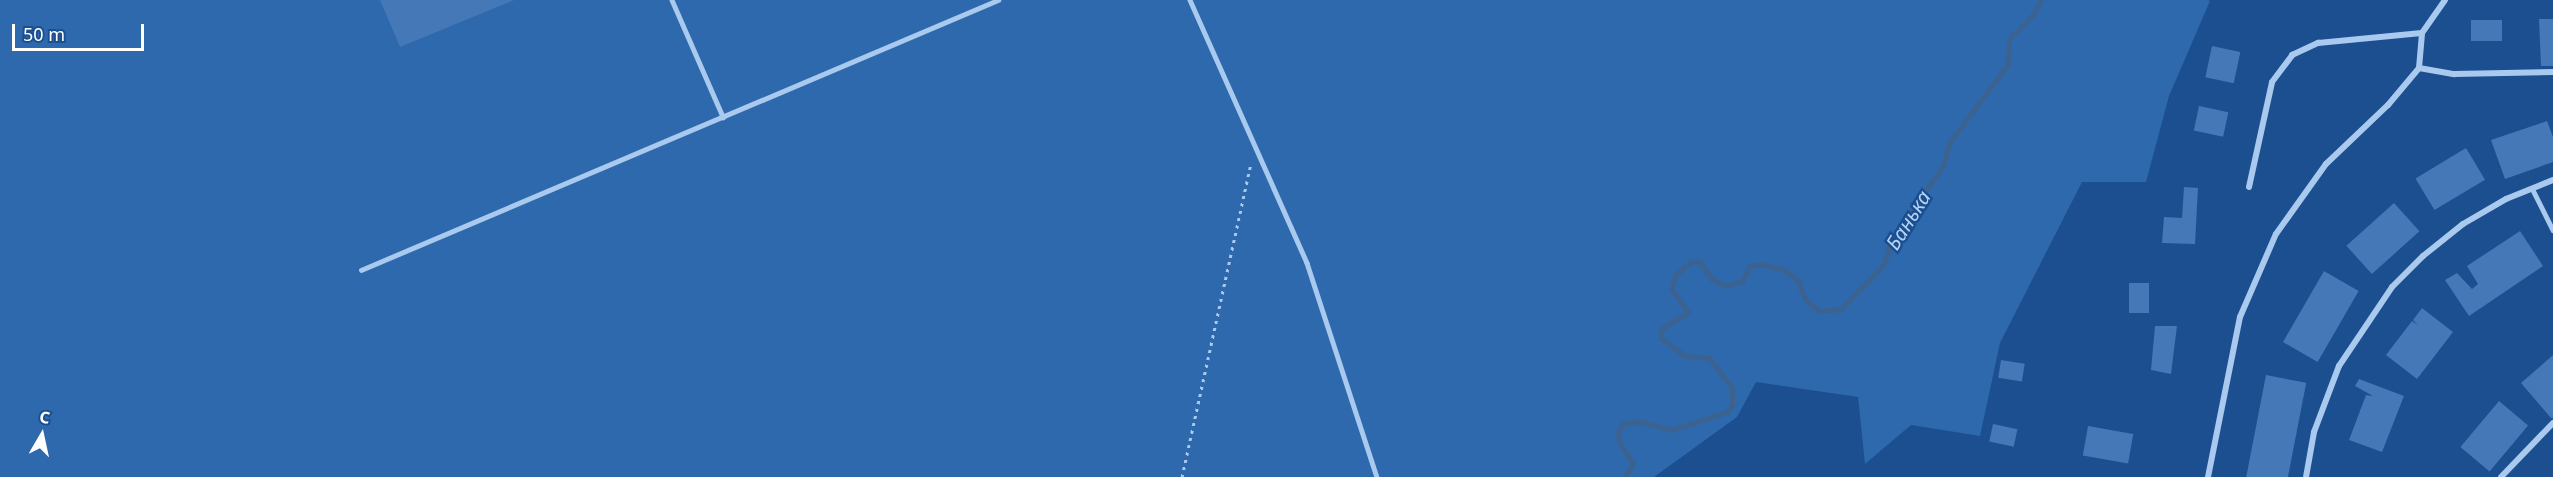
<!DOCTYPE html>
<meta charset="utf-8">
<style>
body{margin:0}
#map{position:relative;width:2553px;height:477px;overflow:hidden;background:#1b4f8f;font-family:"Noto Sans",sans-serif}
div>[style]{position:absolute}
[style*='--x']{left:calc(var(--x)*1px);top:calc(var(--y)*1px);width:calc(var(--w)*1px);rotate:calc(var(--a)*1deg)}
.green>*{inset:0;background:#2e69ad}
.stream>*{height:5px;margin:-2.5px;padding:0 2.5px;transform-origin:2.5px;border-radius:2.5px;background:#3c6290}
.building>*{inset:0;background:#4478b7;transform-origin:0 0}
.path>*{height:3px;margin-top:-1.5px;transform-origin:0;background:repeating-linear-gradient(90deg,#a9c9ee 0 3px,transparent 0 7.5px)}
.lane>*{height:4.5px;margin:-2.25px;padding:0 2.25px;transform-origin:2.25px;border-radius:2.25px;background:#a9c9ee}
.street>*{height:6px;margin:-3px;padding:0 3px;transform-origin:3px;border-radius:3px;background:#a9c9ee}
span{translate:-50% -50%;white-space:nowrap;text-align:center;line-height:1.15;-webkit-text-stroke:5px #1b4f8f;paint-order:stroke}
.water-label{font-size:20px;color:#b5d3f5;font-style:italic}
.north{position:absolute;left:12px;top:405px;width:60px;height:60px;-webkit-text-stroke:4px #1b4f8f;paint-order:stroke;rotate:9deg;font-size:16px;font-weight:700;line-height:24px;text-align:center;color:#fff}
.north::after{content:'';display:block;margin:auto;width:21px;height:27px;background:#fff;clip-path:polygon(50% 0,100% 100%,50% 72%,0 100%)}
.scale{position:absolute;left:12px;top:24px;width:132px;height:27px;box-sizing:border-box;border:3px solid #fff;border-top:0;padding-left:8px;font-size:18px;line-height:21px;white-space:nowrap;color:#fff;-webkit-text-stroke:4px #1b4f8f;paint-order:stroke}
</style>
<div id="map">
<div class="green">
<div style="clip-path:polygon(0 0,2208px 0,2210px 1px,2169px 96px,2146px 182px,2082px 182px,2000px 343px,1980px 436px,1911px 425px,1865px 464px,1858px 397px,1756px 382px,1737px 417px,1654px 477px,0 477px)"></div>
</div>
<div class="stream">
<div style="--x:1625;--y:477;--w:16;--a:-60"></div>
<div style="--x:1633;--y:463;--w:23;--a:-124"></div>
<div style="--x:1620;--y:444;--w:11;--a:-100"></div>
<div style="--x:1618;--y:433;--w:10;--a:-61"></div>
<div style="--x:1623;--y:424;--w:15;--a:-11"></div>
<div style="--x:1638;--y:421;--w:34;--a:15"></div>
<div style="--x:1671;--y:430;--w:59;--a:-17.8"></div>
<div style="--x:1727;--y:412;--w:9;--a:-54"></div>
<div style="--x:1732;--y:405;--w:17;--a:-90"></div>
<div style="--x:1732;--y:388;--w:38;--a:-127"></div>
<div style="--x:1709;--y:358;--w:24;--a:-175"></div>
<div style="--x:1685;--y:356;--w:30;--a:-143"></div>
<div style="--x:1661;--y:338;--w:9;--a:-90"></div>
<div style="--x:1661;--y:329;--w:32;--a:-32"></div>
<div style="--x:1688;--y:312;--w:29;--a:-126"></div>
<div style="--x:1671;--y:289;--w:16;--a:-72"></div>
<div style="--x:1676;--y:274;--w:21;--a:-39"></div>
<div style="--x:1692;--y:261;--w:8;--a:7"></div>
<div style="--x:1700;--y:262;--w:21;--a:55"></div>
<div style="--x:1712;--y:279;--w:16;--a:27"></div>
<div style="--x:1726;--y:286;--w:17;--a:-17"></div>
<div style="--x:1742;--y:281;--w:17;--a:-62"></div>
<div style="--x:1750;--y:266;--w:11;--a:-10"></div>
<div style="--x:1761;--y:264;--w:24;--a:15"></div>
<div style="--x:1784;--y:270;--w:16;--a:35"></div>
<div style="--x:1797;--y:279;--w:22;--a:68"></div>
<div style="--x:1805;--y:299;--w:18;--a:41"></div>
<div style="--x:1819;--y:311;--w:22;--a:-5"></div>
<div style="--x:1841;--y:309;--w:61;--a:-46.3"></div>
<div style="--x:1883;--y:265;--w:26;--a:-69"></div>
<div style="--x:1892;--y:241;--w:17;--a:-36"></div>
<div style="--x:1906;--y:231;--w:17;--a:-80"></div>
<div style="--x:1909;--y:214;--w:59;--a:-54.7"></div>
<div style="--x:1943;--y:166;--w:25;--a:-74"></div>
<div style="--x:1950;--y:142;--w:97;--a:-53.4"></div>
<div style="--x:2008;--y:64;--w:25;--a:-88"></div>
<div style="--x:2009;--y:39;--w:34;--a:-45"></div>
<div style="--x:2033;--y:15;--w:17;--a:-62"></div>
</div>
<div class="building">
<div style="clip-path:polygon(380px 0,514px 0,400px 47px)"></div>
<div style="clip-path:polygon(2539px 19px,2553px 19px,2553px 66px,2541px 66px)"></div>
<div style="left:2502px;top:20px;width:21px;height:31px;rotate:90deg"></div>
<div style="left:2212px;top:46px;width:29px;height:32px;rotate:12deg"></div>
<div style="left:2199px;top:106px;width:30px;height:25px;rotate:12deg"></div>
<div style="clip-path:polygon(2547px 121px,2553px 137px,2553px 162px,2505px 179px,2491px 140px)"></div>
<div style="left:2466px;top:148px;width:37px;height:59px;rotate:59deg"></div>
<div style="clip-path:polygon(2184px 187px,2198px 188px,2195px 244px,2162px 243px,2164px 217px,2182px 218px)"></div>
<div style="left:2394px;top:203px;width:38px;height:64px;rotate:48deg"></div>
<div style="clip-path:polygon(2520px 231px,2543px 266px,2469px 316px,2445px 280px,2457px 273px,2472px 289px,2478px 284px,2467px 266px)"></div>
<div style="left:2324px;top:271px;width:40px;height:82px;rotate:30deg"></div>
<div style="left:2129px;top:283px;width:20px;height:30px"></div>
<div style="clip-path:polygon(2422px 308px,2453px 332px,2417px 379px,2386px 355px,2412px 321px,2418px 325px,2413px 320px)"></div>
<div style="clip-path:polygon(2155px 326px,2177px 326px,2171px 374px,2151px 370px)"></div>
<div style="clip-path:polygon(2553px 355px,2553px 418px,2551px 418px,2521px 383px)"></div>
<div style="left:2001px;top:360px;width:24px;height:18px;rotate:9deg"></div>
<div style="left:2266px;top:375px;width:41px;height:104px;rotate:11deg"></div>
<div style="clip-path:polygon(2359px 379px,2404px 396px,2382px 452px,2349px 440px,2366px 395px,2373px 396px,2355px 386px)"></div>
<div style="left:2499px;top:401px;width:38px;height:60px;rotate:40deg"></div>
<div style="left:1993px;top:424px;width:25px;height:18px;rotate:12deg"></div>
<div style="left:2088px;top:426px;width:46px;height:30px;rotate:10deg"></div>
</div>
<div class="path">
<div style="--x:1182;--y:477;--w:322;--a:-77.6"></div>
</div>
<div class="lane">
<div style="--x:672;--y:0;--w:128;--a:66.4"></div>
<div style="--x:1190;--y:0;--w:288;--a:66"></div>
<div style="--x:1307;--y:263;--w:225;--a:71.9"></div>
<div style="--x:2532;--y:188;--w:47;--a:63.4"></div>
<div style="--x:361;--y:270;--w:692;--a:-22.97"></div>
</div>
<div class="street">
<div style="--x:2419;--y:68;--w:36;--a:10"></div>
<div style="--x:2454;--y:74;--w:99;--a:-1.2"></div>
<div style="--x:2249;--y:187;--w:107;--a:-77.6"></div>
<div style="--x:2272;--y:82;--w:34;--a:-53"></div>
<div style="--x:2292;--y:55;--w:29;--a:-25"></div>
<div style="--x:2318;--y:43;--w:104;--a:-5.5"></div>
<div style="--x:2422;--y:33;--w:40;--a:-55.1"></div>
<div style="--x:2208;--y:477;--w:163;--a:-78.7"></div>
<div style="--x:2240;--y:317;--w:90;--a:-66.6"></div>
<div style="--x:2276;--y:234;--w:86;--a:-54.5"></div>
<div style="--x:2326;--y:164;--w:86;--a:-43.6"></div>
<div style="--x:2388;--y:105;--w:48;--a:-50"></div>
<div style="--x:2419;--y:68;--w:35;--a:-85"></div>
<div style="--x:2306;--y:477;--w:46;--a:-79.9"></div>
<div style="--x:2314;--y:432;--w:71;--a:-69.3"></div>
<div style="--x:2339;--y:366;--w:95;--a:-56.1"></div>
<div style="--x:2392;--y:287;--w:44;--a:-45"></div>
<div style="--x:2423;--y:256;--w:51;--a:-38.7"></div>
<div style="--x:2463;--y:224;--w:50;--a:-30.2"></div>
<div style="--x:2506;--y:199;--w:51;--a:-22"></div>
<div style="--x:2501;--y:477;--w:75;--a:-46.1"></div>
</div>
<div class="water-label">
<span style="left:1908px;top:220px;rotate:-58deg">Банька</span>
</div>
<div class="north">С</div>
<div class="scale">50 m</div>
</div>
